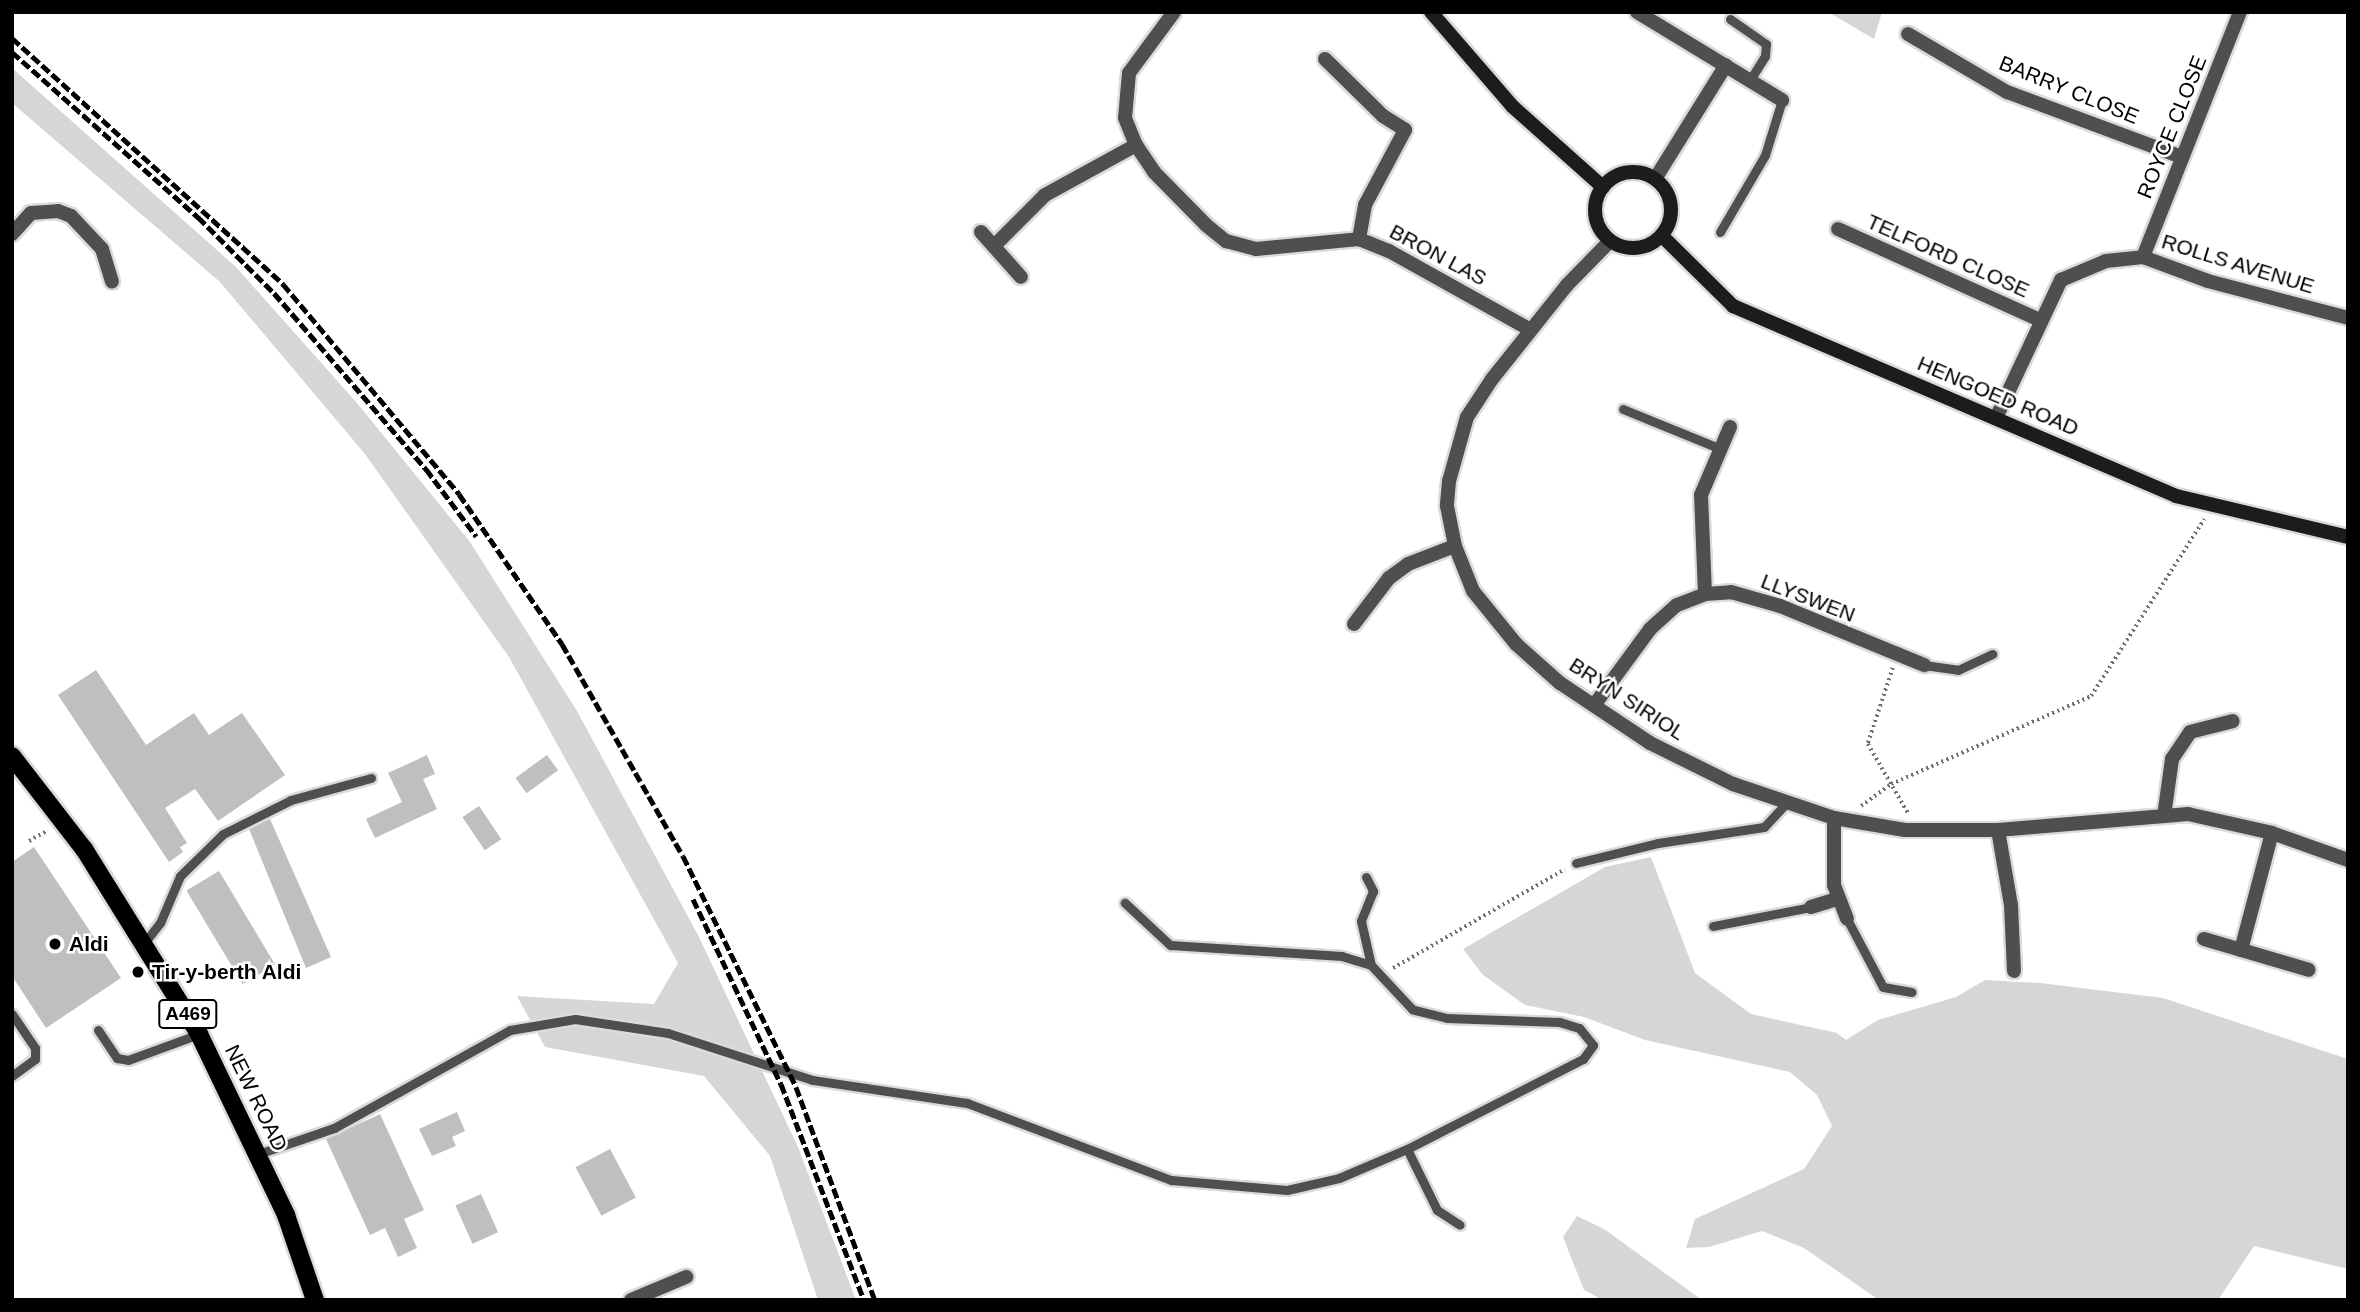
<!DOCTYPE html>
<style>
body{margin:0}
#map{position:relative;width:2360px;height:1312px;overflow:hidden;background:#fff;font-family:Arial,sans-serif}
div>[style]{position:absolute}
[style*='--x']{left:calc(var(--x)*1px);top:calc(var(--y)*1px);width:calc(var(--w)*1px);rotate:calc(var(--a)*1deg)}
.green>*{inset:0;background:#d6d6d6}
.building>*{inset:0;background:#bfbfbf;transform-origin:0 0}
.path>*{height:3.5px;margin-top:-1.75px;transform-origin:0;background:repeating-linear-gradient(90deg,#717171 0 2px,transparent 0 5.5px)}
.roads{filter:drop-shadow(2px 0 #dbdbdb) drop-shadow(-2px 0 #dbdbdb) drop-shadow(0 2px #dbdbdb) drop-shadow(0 -2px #dbdbdb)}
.lane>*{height:9px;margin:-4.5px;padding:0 4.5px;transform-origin:4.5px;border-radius:4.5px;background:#4f4f4f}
.street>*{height:14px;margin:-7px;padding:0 7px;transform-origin:7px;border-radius:7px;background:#4f4f4f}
.secondary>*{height:14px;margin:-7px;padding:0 7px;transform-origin:7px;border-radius:7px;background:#1c1c1c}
.secondary>.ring{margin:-7px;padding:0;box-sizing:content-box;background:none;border:14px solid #1c1c1c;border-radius:50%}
.primary>*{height:18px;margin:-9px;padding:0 9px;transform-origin:9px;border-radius:9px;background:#000}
.rail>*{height:5px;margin-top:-2.5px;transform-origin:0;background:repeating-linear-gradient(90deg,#000 0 10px,transparent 0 13.5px)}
.dots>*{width:19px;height:19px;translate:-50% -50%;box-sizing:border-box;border:4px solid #fff;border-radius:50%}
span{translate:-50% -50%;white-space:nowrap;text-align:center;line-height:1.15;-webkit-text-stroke:5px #fff;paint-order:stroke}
.shield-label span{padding:2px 5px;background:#fff;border:2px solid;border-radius:5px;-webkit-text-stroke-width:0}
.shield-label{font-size:19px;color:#000;font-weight:700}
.street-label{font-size:21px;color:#000}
.poi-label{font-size:21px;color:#000;font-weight:700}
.left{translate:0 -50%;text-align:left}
.frame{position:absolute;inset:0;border:14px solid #000;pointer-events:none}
</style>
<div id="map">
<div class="green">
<div style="clip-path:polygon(1828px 12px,1882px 12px,1874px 39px)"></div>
<div style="clip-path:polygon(12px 68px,236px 267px,357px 403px,470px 542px,577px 711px,699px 937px,798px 1147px,856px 1300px,818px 1300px,770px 1156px,704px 1076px,545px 1047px,517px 996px,654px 1004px,678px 963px,509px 657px,365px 454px,220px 282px,12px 103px)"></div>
<div style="clip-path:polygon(1651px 857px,1695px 973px,1751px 1014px,1837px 1033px,1846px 1040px,1878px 1020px,1956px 997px,1985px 980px,2040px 983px,2163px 998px,2348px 1059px,2348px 1269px,2254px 1246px,2218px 1300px,1879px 1300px,1804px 1248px,1762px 1231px,1709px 1247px,1686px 1248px,1695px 1219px,1804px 1169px,1832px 1126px,1817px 1095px,1790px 1072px,1645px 1040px,1584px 1017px,1525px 1005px,1483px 975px,1463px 949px,1605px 867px)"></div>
<div style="clip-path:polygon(1577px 1216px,1604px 1229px,1702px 1300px,1603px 1300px,1584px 1290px,1563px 1237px)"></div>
</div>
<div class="building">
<div style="clip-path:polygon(96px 670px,146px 745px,194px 713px,209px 735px,242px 713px,285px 775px,218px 821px,195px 789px,165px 808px,187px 843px,180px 847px,183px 852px,169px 862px,58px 695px)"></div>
<div style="clip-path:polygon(427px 755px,435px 774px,423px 779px,437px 809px,375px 838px,366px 819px,402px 802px,388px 773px)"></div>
<div style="left:547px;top:755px;width:19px;height:39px;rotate:54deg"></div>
<div style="left:479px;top:806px;width:40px;height:20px;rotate:56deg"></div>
<div style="clip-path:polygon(270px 819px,331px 957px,306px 968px,249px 829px)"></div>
<div style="clip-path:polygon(34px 847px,121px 978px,46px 1028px,12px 976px,12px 862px)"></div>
<div style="left:219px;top:871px;width:109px;height:38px;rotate:59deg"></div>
<div style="clip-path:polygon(457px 1112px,465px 1131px,452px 1137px,456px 1146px,432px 1156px,419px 1129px)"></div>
<div style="clip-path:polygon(380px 1114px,424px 1210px,404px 1219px,417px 1248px,398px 1257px,385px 1228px,370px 1235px,326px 1139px)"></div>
<div style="left:610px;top:1149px;width:55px;height:39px;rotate:62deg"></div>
<div style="left:481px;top:1194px;width:42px;height:28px;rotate:66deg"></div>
</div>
<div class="path">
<div style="--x:1893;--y:668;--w:80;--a:108.2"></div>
<div style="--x:1868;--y:744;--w:80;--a:59.9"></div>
<div style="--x:1861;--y:806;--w:37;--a:-36"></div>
<div style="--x:1891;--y:784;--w:219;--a:-23.7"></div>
<div style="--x:2091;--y:696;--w:210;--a:-57.4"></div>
<div style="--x:29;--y:841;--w:20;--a:-30"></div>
<div style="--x:1393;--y:968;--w:198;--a:-29.9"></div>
</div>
<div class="roads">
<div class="lane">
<div style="--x:1730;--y:19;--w:44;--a:34.8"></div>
<div style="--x:1766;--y:44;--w:12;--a:95"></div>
<div style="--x:1765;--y:56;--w:28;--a:122"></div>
<div style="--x:1720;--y:232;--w:89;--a:-59.7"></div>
<div style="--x:1765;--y:155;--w:58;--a:-72.8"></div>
<div style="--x:1623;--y:409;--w:106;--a:22.2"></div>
<div style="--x:1924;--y:665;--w:34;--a:8"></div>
<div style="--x:1958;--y:670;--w:38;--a:-25"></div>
<div style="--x:1576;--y:863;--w:84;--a:-13.7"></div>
<div style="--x:1658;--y:843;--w:107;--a:-8.6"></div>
<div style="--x:1764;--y:827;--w:34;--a:-47"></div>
<div style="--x:1366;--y:877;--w:16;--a:63"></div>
<div style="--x:1373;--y:891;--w:32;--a:112"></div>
<div style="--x:1361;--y:921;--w:45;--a:77.2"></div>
<div style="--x:1847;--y:919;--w:77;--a:62.1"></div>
<div style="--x:1883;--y:987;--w:29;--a:10"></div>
<div style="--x:1713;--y:926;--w:100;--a:-11"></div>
<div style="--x:145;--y:942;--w:24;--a:-52"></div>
<div style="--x:160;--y:923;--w:51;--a:-66.9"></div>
<div style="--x:180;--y:876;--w:60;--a:-44.3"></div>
<div style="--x:223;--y:834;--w:76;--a:-26.6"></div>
<div style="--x:291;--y:800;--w:83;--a:-15.4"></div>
<div style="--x:12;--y:1014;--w:41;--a:55.9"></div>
<div style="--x:35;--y:1048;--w:11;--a:90"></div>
<div style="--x:35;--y:1059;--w:29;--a:144"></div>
<div style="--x:98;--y:1030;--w:34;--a:56"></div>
<div style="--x:117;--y:1058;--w:11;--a:10"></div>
<div style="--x:128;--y:1060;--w:76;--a:-20.1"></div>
<div style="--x:1407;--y:1149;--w:68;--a:63.8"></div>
<div style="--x:1437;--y:1210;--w:27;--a:33"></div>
<div style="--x:258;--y:1154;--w:80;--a:-18.9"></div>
<div style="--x:334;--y:1128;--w:201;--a:-29.1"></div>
<div style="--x:510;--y:1030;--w:66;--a:-9.6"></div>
<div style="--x:575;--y:1019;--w:94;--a:8.6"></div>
<div style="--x:668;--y:1033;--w:152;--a:18"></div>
<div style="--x:813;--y:1080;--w:156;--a:8.5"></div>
<div style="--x:967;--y:1103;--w:218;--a:20.7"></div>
<div style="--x:1171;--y:1180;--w:116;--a:4.9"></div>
<div style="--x:1287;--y:1190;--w:53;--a:-13"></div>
<div style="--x:1339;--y:1178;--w:74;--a:-23.1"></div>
<div style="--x:1407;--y:1149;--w:198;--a:-27.1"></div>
<div style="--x:1583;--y:1059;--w:17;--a:-54"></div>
<div style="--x:1593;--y:1045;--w:22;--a:-129"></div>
<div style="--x:1579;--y:1028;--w:21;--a:-163"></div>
<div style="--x:1559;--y:1022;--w:112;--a:-178"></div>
<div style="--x:1447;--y:1018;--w:36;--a:-166"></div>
<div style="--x:1412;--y:1009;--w:60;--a:-133"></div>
<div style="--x:1371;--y:965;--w:30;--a:-163"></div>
<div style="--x:1342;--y:956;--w:172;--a:-176.3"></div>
<div style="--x:1170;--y:945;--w:62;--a:-137"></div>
</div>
<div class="street">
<div style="--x:1174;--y:12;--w:76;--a:126.4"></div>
<div style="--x:1129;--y:73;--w:45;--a:95.1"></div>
<div style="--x:1125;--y:118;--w:29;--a:68"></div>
<div style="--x:1136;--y:145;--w:32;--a:56"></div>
<div style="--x:1154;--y:172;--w:74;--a:45.5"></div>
<div style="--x:1206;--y:225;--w:26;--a:39"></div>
<div style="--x:1226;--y:241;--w:31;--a:15"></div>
<div style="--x:1256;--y:249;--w:103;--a:-5.5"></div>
<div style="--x:1359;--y:239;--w:32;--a:22"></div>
<div style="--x:1389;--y:251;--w:162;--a:29.1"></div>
<div style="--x:1637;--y:12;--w:170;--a:31.3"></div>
<div style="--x:1908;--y:34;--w:115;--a:30.4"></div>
<div style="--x:2007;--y:92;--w:187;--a:20.4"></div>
<div style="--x:1325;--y:59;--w:81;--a:44.5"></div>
<div style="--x:1383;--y:116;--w:26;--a:32"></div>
<div style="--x:1405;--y:130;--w:85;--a:118.1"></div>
<div style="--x:1365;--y:205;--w:35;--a:100"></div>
<div style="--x:1655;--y:179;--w:134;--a:-58.1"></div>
<div style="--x:1838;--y:229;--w:222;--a:24.3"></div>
<div style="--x:981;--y:232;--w:60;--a:48.4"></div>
<div style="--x:12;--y:234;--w:28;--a:-48"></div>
<div style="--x:31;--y:213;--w:27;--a:-4"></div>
<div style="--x:58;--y:211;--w:14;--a:21"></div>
<div style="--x:71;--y:216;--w:45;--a:46.8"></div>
<div style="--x:102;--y:249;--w:34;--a:73"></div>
<div style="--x:1610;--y:241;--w:62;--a:134.3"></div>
<div style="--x:1567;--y:285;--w:120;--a:128.6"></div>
<div style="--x:1492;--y:379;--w:45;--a:123.3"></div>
<div style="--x:1467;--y:417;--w:66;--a:105.7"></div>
<div style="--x:1449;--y:481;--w:25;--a:95"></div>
<div style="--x:1447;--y:506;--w:41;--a:78.7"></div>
<div style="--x:1455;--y:546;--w:48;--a:68.2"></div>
<div style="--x:1473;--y:591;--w:68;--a:50.9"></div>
<div style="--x:1516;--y:644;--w:59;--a:41.6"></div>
<div style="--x:1560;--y:683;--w:108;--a:33.7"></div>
<div style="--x:1650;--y:743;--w:93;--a:26.3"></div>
<div style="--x:1733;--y:784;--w:107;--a:18.6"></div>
<div style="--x:1834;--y:818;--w:72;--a:9.6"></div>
<div style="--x:1905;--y:830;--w:93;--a:0"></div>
<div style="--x:1998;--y:830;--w:191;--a:-4.8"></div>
<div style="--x:2188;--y:814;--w:86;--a:12.7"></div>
<div style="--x:2272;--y:833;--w:81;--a:19.6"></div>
<div style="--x:996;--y:244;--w:69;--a:-45"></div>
<div style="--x:1045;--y:195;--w:104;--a:-28.8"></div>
<div style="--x:2143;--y:257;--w:264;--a:-68.4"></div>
<div style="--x:1996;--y:418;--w:153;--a:-64.8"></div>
<div style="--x:2061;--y:280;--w:49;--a:-22.9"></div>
<div style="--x:2106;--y:261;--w:37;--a:-6"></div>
<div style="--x:2143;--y:257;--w:69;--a:20.3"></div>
<div style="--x:2208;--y:281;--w:145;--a:14.8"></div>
<div style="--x:1705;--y:594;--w:99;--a:-92.3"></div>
<div style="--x:1701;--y:495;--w:74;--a:-66.9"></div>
<div style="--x:1354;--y:624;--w:58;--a:-52.7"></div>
<div style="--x:1389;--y:578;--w:24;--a:-36"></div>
<div style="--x:1408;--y:564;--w:50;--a:-21"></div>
<div style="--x:1595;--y:704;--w:93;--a:-53.7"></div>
<div style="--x:1650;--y:629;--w:36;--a:-42"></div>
<div style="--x:1677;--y:605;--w:30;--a:-21"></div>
<div style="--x:1705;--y:594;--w:26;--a:-4"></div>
<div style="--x:1731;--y:592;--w:51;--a:15.9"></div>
<div style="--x:1780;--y:606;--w:156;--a:22.3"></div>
<div style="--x:2164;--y:816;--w:58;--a:-82"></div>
<div style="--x:2172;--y:759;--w:32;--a:-56"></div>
<div style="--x:2190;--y:732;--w:44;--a:-14.3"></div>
<div style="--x:1834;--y:818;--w:67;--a:90"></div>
<div style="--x:1834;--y:885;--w:36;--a:69"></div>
<div style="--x:1998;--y:830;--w:76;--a:80.2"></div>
<div style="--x:2011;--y:905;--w:66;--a:87.4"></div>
<div style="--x:1811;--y:907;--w:28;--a:-17"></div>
<div style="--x:2204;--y:939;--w:109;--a:16.4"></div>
<div style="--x:2241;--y:950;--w:121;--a:-75.2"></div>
<div style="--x:631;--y:1300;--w:60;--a:-22.7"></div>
</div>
<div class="secondary">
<div style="--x:1431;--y:12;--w:124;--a:49.2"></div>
<div style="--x:1512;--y:106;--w:122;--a:41.7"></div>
<div class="ring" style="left:1595px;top:172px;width:62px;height:62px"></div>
<div style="--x:1662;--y:236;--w:100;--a:44.6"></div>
<div style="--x:1733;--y:306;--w:482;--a:23.2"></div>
<div style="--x:2176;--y:496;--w:177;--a:13.4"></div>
</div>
<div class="primary">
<div style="--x:12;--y:756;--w:118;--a:52.3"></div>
<div style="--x:84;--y:849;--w:218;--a:58.1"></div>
<div style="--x:199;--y:1034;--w:201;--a:64.3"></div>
<div style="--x:286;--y:1215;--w:90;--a:71.2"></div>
</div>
</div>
<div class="rail">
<div style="--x:12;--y:38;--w:366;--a:42.2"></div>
<div style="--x:283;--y:284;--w:274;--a:50"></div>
<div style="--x:459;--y:494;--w:182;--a:55.5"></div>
<div style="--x:562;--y:644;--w:244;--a:60.3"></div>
<div style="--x:683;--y:856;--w:257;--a:63.9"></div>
<div style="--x:796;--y:1087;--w:227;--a:69.7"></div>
<div style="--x:12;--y:52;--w:249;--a:41.6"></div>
<div style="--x:198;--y:217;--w:107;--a:45"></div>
<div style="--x:274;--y:293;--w:233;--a:49.2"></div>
<div style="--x:426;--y:469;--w:84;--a:53.3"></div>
<div style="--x:693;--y:899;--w:205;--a:64.6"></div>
<div style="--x:781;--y:1084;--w:231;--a:69"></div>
</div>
<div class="dots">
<div style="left:55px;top:944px;background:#000"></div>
<div style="left:138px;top:972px;background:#000"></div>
</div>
<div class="shield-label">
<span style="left:188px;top:1014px">A469</span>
</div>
<div class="street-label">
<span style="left:2069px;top:90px;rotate:22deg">BARRY CLOSE</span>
<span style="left:2172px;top:127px;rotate:-68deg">ROYCE CLOSE</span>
<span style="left:1438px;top:255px;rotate:28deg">BRON LAS</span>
<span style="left:1948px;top:256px;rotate:24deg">TELFORD CLOSE</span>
<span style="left:2238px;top:264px;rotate:17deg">ROLLS AVENUE</span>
<span style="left:1998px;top:396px;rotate:23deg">HENGOED ROAD</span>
<span style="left:1808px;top:598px;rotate:21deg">LLYSWEN</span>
<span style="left:1627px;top:699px;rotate:33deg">BRYN SIRIOL</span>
<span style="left:256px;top:1098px;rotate:64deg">NEW ROAD</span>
</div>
<div class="poi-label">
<span class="left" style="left:69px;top:944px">Aldi</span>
<span class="left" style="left:152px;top:972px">Tir-y-berth Aldi</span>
</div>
<div class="frame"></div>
</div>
